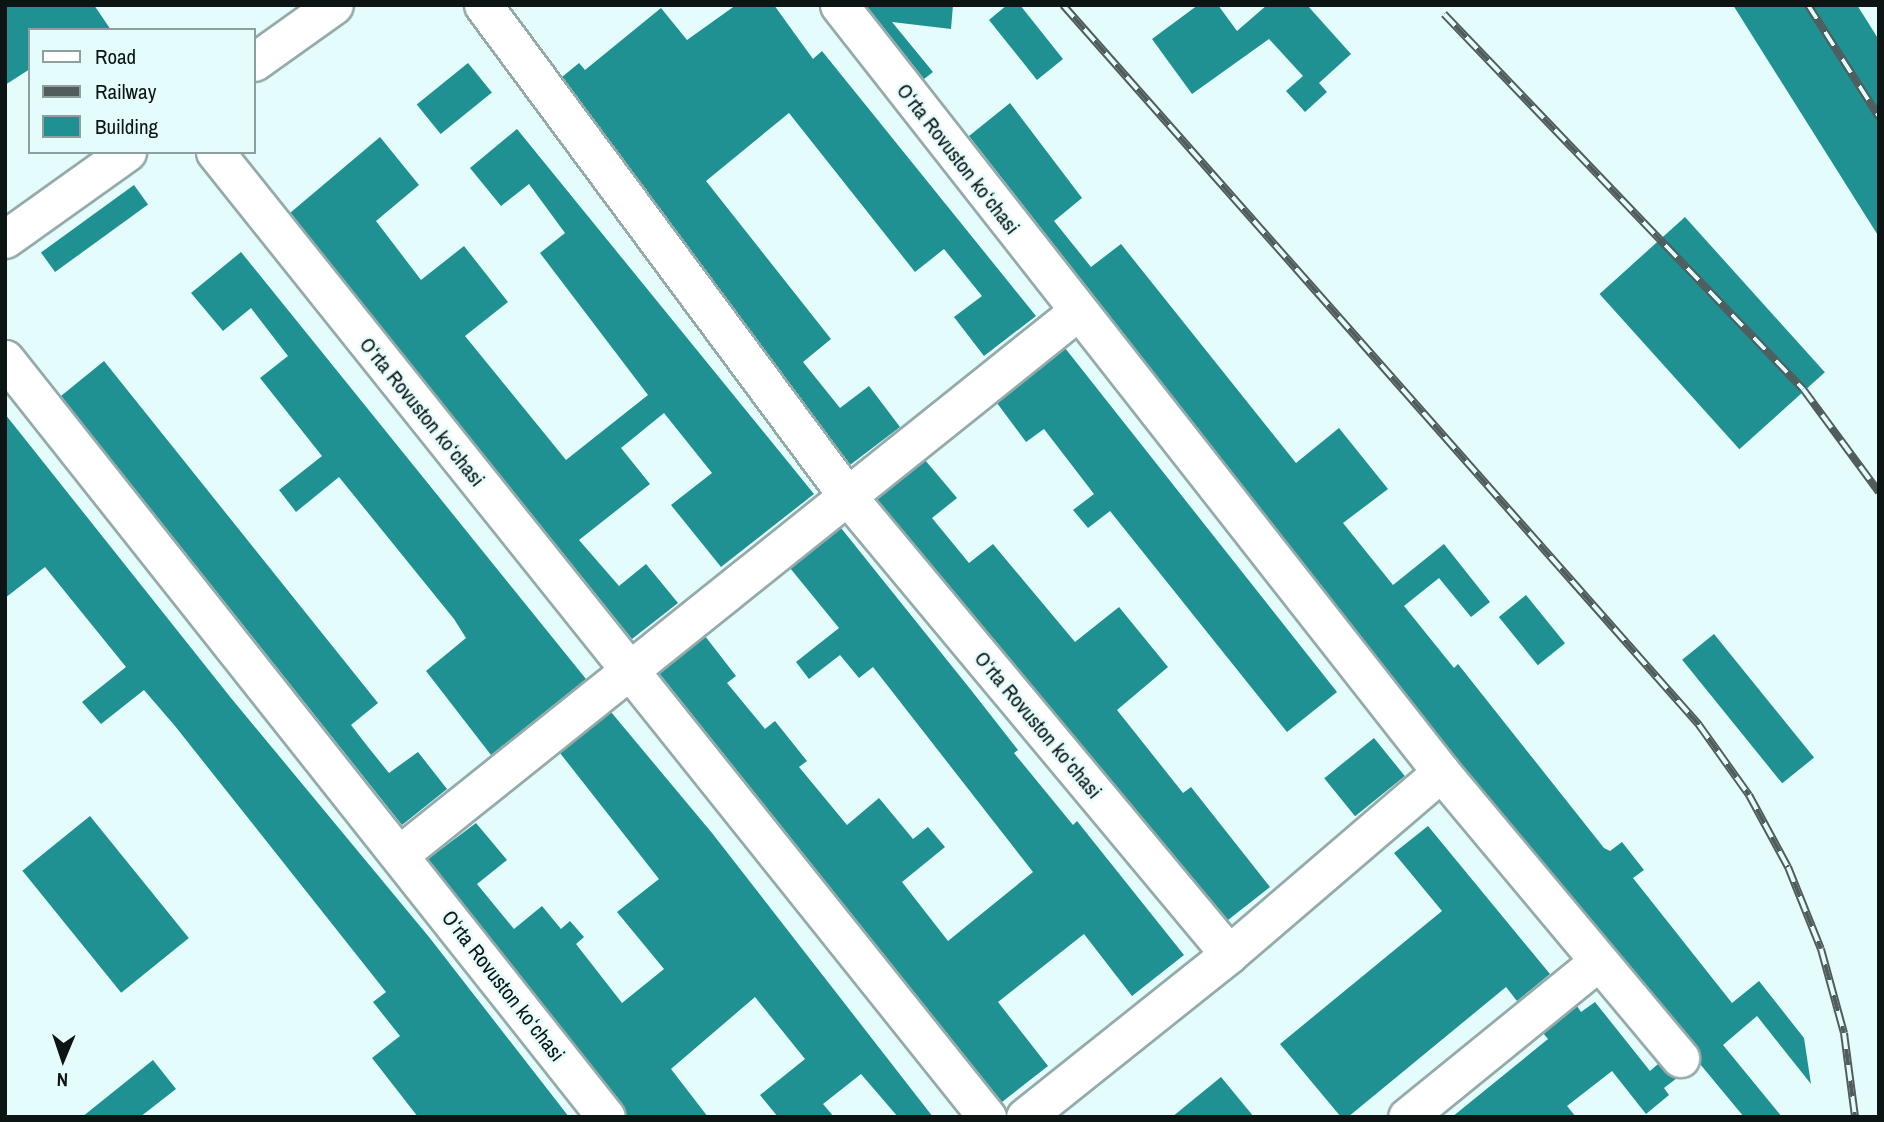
<!DOCTYPE html>
<meta charset="utf-8">
<style>
body{margin:0}
#map{position:relative;width:1884px;height:1122px;overflow:hidden;background:#e5fcfc;font-family:"Archivo Narrow",sans-serif}
div>[style]{position:absolute}
[style*='--x']{left:calc(var(--x)*1px);top:calc(var(--y)*1px);width:calc(var(--w)*1px);rotate:calc(var(--a)*1deg)}
.building>*{inset:0;background:#1f9193;transform-origin:0 0}
.roads{filter:drop-shadow(2px 0 #95aaaa) drop-shadow(-2px 0 #95aaaa) drop-shadow(0 2px #95aaaa) drop-shadow(0 -2px #95aaaa)}
.minor>*{height:37px;margin:-18.5px;padding:0 18.5px;transform-origin:18.5px;border-radius:18.5px;background:#fff}
.rail>*{height:8px;margin-top:-4px;transform-origin:0;background:repeating-linear-gradient(90deg,#e5fcfc 0 16px,#515d5d 0 32px);box-sizing:border-box;border-block:2px solid #515d5d}
span{translate:-50% -50%;white-space:nowrap;text-align:center;line-height:1.15;-webkit-text-stroke:5px #e5fcfc;paint-order:stroke}
.street-label{font-size:21px;color:#0c1414}
.frame{position:absolute;inset:0;border:7px solid #0c1414;pointer-events:none}
.legend{position:absolute;left:28px;top:28px;width:228px;height:126px;box-sizing:border-box;background:#e5fcfc;border:2px solid #8e9f9f;margin:0;padding:9px 12px;list-style:none;font-size:21px;color:#0c1414}
.legend li{display:flex;align-items:center;gap:14px;height:35px}
.legend b{width:35px;border:2px solid #8e9f9f}
.north{position:absolute;left:28px;top:1024px;width:70px;height:70px;-webkit-text-stroke:5px #e5fcfc;paint-order:stroke;rotate:182deg;font-size:19px;font-weight:700;line-height:28px;text-align:center;color:#0c1414}
.north::after{content:'';display:block;margin:auto;width:24px;height:32px;background:#0c1414;clip-path:polygon(50% 0,100% 100%,50% 72%,0 100%)}
</style>
<div id="map">
<div class="building">
<div style="clip-path:polygon(5px 5px,94px 5px,111px 30px,30px 30px,30px 69px,5px 85px)"></div>
<div style="clip-path:polygon(736px 5px,774px 5px,813px 59px,822px 51px,1036px 316px,984px 356px,954px 317px,982px 296px,944px 249px,915px 272px,789px 113px,706px 181px,831px 339px,803px 362px,840px 408px,869px 386px,900px 427px,850px 465px,562px 77px,579px 63px,585px 70px,661px 8px,687px 40px)"></div>
<div style="clip-path:polygon(866px 5px,953px 5px,951px 29px,892px 22px,933px 72px,924px 79px)"></div>
<div style="clip-path:polygon(1007px 5px,1020px 5px,1063px 59px,1037px 80px,989px 20px)"></div>
<div style="clip-path:polygon(1198px 5px,1218px 5px,1237px 31px,1267px 5px,1307px 5px,1351px 54px,1319px 83px,1327px 92px,1305px 112px,1286px 91px,1303px 76px,1269px 39px,1192px 94px,1152px 39px)"></div>
<div style="clip-path:polygon(1733px 5px,1857px 5px,1879px 40px,1879px 237px)"></div>
<div style="left:468px;top:63px;width:38px;height:66px;rotate:51deg"></div>
<div style="clip-path:polygon(1010px 103px,1082px 198px,1054px 221px,1091px 267px,1121px 244px,1296px 463px,1339px 428px,1388px 489px,1343px 523px,1393px 585px,1444px 544px,1490px 602px,1471px 617px,1439px 578px,1404px 606px,1454px 668px,1458px 664px,1604px 848px,1610px 851px,1622px 842px,1644px 870px,1633px 878px,1732px 1003px,1759px 981px,1804px 1038px,1811px 1084px,1757px 1016px,1723px 1045px,1782px 1117px,1744px 1117px,1700px 1064px,1696px 1045px,1457px 759px,969px 136px)"></div>
<div style="clip-path:polygon(517px 129px,814px 494px,721px 567px,671px 505px,712px 473px,664px 413px,621px 448px,650px 484px,579px 540px,619px 586px,646px 564px,678px 603px,632px 639px,290px 213px,380px 137px,419px 185px,376px 221px,421px 280px,464px 246px,508px 302px,465px 336px,566px 460px,648px 395px,540px 253px,565px 233px,529px 184px,501px 206px,470px 168px)"></div>
<div style="left:134px;top:185px;width:24px;height:115px;rotate:54deg"></div>
<div style="left:1685px;top:217px;width:209px;height:115px;rotate:48deg"></div>
<div style="clip-path:polygon(241px 252px,586px 679px,491px 755px,426px 671px,466px 638px,454px 619px,339px 477px,296px 512px,279px 490px,322px 456px,260px 378px,288px 356px,251px 308px,223px 331px,191px 293px)"></div>
<div style="clip-path:polygon(1065px 348px,1337px 692px,1287px 732px,1110px 511px,1088px 528px,1073px 510px,1094px 494px,1044px 429px,1026px 442px,997px 403px)"></div>
<div style="clip-path:polygon(104px 361px,378px 703px,351px 725px,368px 747px,389px 773px,418px 752px,447px 789px,402px 825px,61px 396px)"></div>
<div style="clip-path:polygon(5px 414px,231px 698px,429px 937px,569px 1117px,418px 1117px,372px 1058px,400px 1036px,373px 1002px,386px 992px,175px 726px,144px 690px,101px 724px,82px 702px,126px 667px,45px 567px,5px 598px)"></div>
<div style="clip-path:polygon(925px 460px,957px 498px,932px 518px,969px 563px,993px 544px,1075px 642px,1119px 607px,1168px 667px,1117px 710px,1183px 793px,1191px 787px,1270px 887px,1228px 920px,877px 499px)"></div>
<div style="clip-path:polygon(841px 528px,971px 690px,1018px 750px,1014px 753px,1073px 825px,1077px 821px,1184px 955px,1132px 996px,1084px 934px,998px 1002px,1048px 1066px,1002px 1102px,659px 673px,705px 636px,736px 676px,727px 683px,765px 729px,775px 721px,807px 761px,799px 767px,847px 825px,879px 798px,913px 839px,928px 827px,945px 847px,902px 882px,948px 941px,1033px 872px,873px 667px,859px 678px,840px 655px,809px 679px,796px 662px,839px 628px,790px 568px)"></div>
<div style="left:1526px;top:595px;width:62px;height:35px;rotate:51deg"></div>
<div style="left:1714px;top:634px;width:159px;height:41px;rotate:51deg"></div>
<div style="clip-path:polygon(611px 712px,712px 833px,933px 1117px,898px 1117px,861px 1074px,823px 1104px,834px 1117px,778px 1117px,760px 1095px,805px 1059px,755px 997px,671px 1069px,708px 1117px,627px 1117px,622px 1104px,428px 859px,476px 823px,507px 860px,477px 884px,514px 929px,542px 906px,561px 929px,570px 921px,584px 937px,576px 944px,622px 1003px,664px 969px,617px 912px,659px 879px,560px 753px)"></div>
<div style="left:1374px;top:738px;width:49px;height:64px;rotate:51deg"></div>
<div style="left:90px;top:816px;width:157px;height:87px;rotate:51deg"></div>
<div style="clip-path:polygon(1428px 826px,1550px 974px,1517px 1001px,1506px 987px,1348px 1117px,1341px 1117px,1280px 1044px,1442px 911px,1394px 853px)"></div>
<div style="clip-path:polygon(1595px 1002px,1650px 1071px,1658px 1064px,1677px 1078px,1664px 1088px,1669px 1095px,1646px 1114px,1612px 1071px,1567px 1106px,1576px 1117px,1452px 1117px,1548px 1039px,1543px 1033px,1577px 1006px,1581px 1012px)"></div>
<div style="clip-path:polygon(153px 1060px,176px 1089px,140px 1117px,82px 1117px)"></div>
<div style="clip-path:polygon(1221px 1077px,1254px 1117px,1172px 1117px)"></div>
</div>
<div class="roads">
<div class="minor">
<div style="--x:483;--y:5;--w:613;--a:53.43"></div>
<div style="--x:848;--y:497;--w:595;--a:50.18"></div>
<div style="--x:839;--y:5;--w:975;--a:51.87"></div>
<div style="--x:1441;--y:772;--w:373;--a:50.1"></div>
<div style="--x:254;--y:62;--w:98;--a:-35.5"></div>
<div style="--x:215;--y:152;--w:1236;--a:51.34"></div>
<div style="--x:5;--y:239;--w:150;--a:-35.5"></div>
<div style="--x:5;--y:359;--w:967;--a:51.59"></div>
<div style="--x:400;--y:854;--w:867;--a:-38.68"></div>
<div style="--x:1025;--y:1117;--w:261;--a:-38.6"></div>
<div style="--x:1229;--y:954;--w:279;--a:-40.6"></div>
<div style="--x:1407;--y:1117;--w:246;--a:-39.1"></div>
</div>
</div>
<div class="rail">
<div style="--x:1063;--y:5;--w:961;--a:48.54"></div>
<div style="--x:1699;--y:725;--w:86;--a:54.5"></div>
<div style="--x:1749;--y:795;--w:82;--a:61.6"></div>
<div style="--x:1788;--y:867;--w:88;--a:68.1"></div>
<div style="--x:1821;--y:949;--w:87;--a:74.7"></div>
<div style="--x:1844;--y:1033;--w:85;--a:82.5"></div>
<div style="--x:1808;--y:5;--w:133;--a:57.6"></div>
<div style="--x:1444;--y:14;--w:519;--a:46.25"></div>
<div style="--x:1803;--y:389;--w:128;--a:53.6"></div>
</div>
<div class="street-label">
<span style="left:958px;top:159px;rotate:52deg">Oʻrta Rovuston koʻchasi</span>
<span style="left:422px;top:412px;rotate:51deg">Oʻrta Rovuston koʻchasi</span>
<span style="left:1038px;top:725px;rotate:50deg">Oʻrta Rovuston koʻchasi</span>
<span style="left:503px;top:986px;rotate:52deg">Oʻrta Rovuston koʻchasi</span>
</div>
<div class="frame"></div>
<ul class="legend">
<li><b style="height:9px;background:#fff"></b>Road</li>
<li><b style="height:9px;background:#515d5d"></b>Railway</li>
<li><b style="height:19px;background:#1f9193"></b>Building</li>
</ul>
<div class="north">N</div>
</div>
